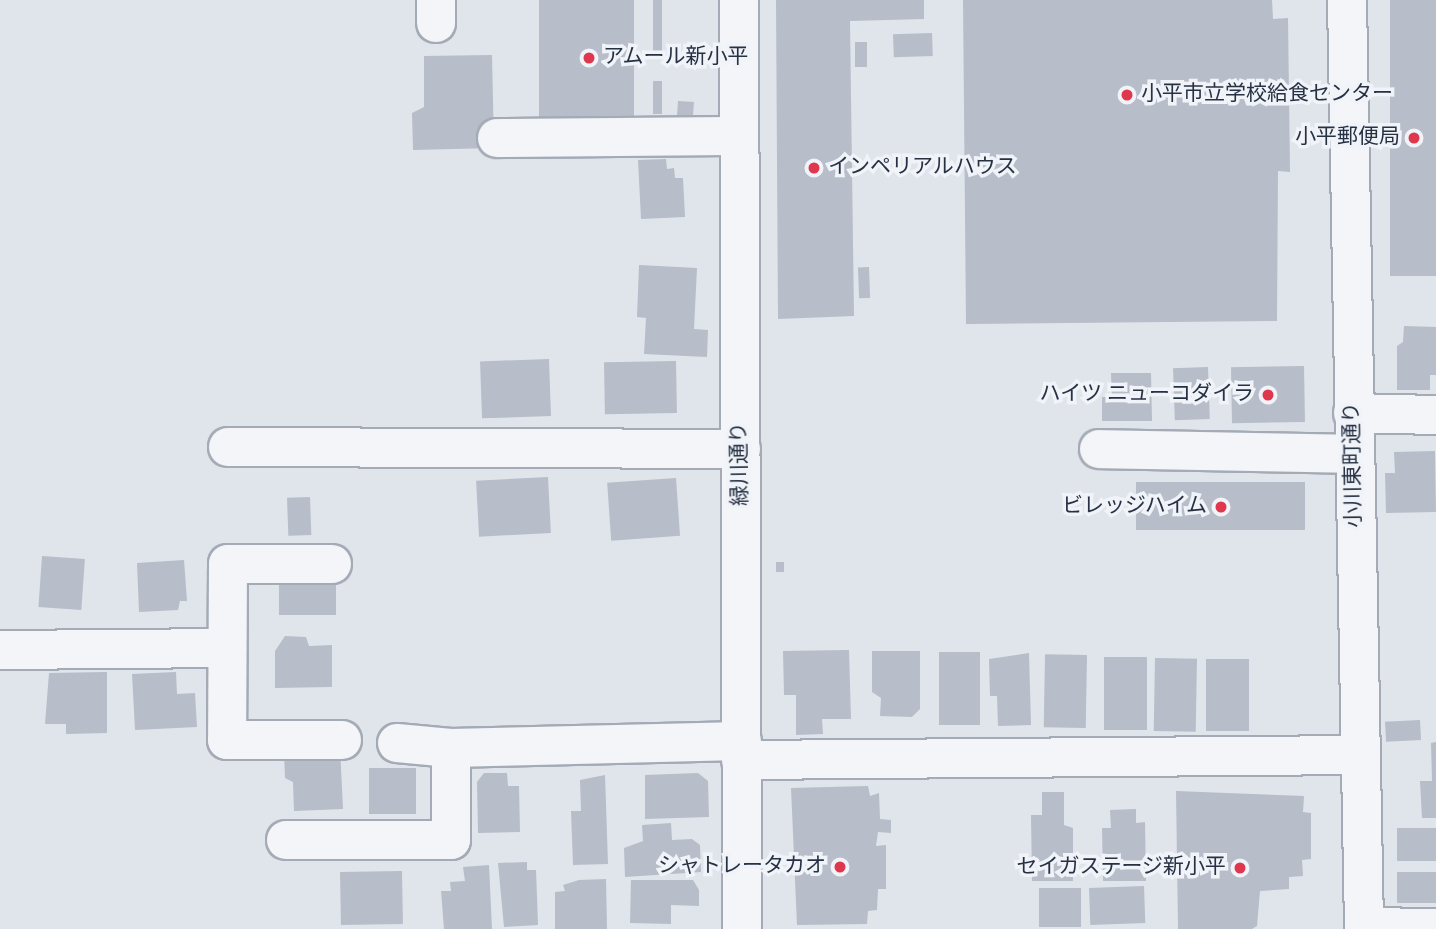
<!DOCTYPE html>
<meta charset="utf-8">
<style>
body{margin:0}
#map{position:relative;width:1436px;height:929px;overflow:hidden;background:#e0e4eb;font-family:Overpass,"Noto Sans JP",sans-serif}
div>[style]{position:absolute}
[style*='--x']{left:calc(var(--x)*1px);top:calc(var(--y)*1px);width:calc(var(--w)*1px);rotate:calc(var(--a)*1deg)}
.building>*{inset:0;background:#b7bdc9;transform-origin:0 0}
.roads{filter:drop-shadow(2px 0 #a4abb6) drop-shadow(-2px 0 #a4abb6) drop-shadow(0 2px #a4abb6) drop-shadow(0 -2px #a4abb6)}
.minor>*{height:38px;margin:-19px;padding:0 19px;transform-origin:19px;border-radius:19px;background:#f3f5f8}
.dots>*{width:19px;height:19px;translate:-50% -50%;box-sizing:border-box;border:4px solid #f0f3f8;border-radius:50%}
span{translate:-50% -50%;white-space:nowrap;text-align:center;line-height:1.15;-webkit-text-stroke:7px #f0f3f8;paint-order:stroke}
.poi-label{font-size:21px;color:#263144}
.left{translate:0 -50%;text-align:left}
.right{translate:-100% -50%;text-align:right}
.street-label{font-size:21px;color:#263144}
</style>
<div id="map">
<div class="building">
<div style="left:539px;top:0;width:95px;height:119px"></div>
<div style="left:653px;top:0;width:9px;height:56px"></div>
<div style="clip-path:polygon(776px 0,924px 0,924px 19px,850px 21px,854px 316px,778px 319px)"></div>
<div style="clip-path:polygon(963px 0,1272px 0,1273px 19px,1288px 18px,1290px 172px,1278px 171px,1277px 321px,966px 324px)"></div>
<div style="left:1390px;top:0;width:46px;height:276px"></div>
<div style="left:932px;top:33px;width:23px;height:39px;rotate:88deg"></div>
<div style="left:855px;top:42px;width:12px;height:25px"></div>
<div style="clip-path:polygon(492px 55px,494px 148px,413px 150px,412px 113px,424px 107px,424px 56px)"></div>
<div style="left:653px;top:81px;width:9px;height:33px"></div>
<div style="left:678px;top:101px;width:16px;height:16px;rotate:4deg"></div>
<div style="clip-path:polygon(666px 159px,667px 169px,674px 168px,675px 178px,683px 178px,685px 217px,641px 219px,638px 160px)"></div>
<div style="clip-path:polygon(639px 265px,697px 268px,694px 329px,708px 330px,707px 357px,644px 354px,646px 318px,637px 317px)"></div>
<div style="left:869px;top:267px;width:31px;height:11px;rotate:88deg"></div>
<div style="clip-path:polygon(1404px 326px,1436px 327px,1436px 375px,1430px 375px,1430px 390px,1397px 390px,1397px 346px,1403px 342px)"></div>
<div style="left:549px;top:359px;width:57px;height:69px;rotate:88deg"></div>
<div style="left:676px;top:361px;width:52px;height:72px;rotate:89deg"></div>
<div style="left:1304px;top:366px;width:56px;height:73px;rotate:89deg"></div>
<div style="left:1208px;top:367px;width:52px;height:35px;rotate:88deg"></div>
<div style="clip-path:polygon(1111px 373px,1151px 373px,1152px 421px,1102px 421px,1102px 397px,1112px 397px)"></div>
<div style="clip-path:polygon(1435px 451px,1436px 512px,1386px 513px,1385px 473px,1395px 473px,1394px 452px)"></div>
<div style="left:548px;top:477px;width:56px;height:72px;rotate:87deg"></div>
<div style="left:676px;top:478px;width:58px;height:69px;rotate:86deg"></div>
<div style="left:1305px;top:482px;width:48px;height:169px;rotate:90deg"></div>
<div style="left:310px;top:497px;width:38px;height:23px;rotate:88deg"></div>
<div style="left:42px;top:556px;width:43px;height:51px;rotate:4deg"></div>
<div style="clip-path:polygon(184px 560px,187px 601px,180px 601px,178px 610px,139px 612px,137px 563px)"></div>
<div style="left:776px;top:562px;width:8px;height:10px"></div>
<div style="left:336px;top:575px;width:40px;height:57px;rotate:90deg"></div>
<div style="clip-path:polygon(285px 636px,306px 637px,309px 646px,332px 645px,332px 687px,275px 688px,275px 651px)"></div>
<div style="clip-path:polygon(849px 650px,851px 719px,822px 719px,823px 734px,796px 735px,796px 695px,784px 695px,783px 651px)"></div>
<div style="clip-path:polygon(872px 651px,920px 651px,920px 709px,912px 717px,880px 716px,881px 698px,872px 692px)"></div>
<div style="left:939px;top:652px;width:41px;height:73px"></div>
<div style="clip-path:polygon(1029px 653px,1031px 725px,998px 726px,997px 696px,990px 696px,989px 659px)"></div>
<div style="left:1087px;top:655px;width:73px;height:42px;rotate:91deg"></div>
<div style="left:1104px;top:657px;width:43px;height:73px"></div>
<div style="left:1155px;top:658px;width:42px;height:73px;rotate:1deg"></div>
<div style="left:1206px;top:659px;width:43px;height:72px"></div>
<div style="clip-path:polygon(107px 672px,107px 733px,66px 734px,66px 724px,45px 724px,49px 673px)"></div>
<div style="clip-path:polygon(176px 672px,177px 694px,195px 693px,197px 727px,135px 730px,132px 674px)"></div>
<div style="left:1420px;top:720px;width:20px;height:35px;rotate:87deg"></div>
<div style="clip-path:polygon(1436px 742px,1436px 818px,1422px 818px,1420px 781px,1432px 781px,1431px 743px)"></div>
<div style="clip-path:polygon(340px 747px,343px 809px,294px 811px,293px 782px,285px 778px,284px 751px)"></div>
<div style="left:369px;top:768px;width:47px;height:46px"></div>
<div style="clip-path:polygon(484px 773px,507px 773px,508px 786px,519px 786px,520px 832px,478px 833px,477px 782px)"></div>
<div style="clip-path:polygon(698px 773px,708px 781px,709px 817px,645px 819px,645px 775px)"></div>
<div style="clip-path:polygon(605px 775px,608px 864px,573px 865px,571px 811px,581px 811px,580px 780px)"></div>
<div style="clip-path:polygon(868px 786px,870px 796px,879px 793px,880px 819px,891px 820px,891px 833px,878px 832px,876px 846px,886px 845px,886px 889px,878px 889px,877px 910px,868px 911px,867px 924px,797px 925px,791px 788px)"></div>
<div style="clip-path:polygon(1176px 791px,1304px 796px,1303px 812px,1311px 813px,1311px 859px,1302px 860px,1303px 876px,1289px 877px,1289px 889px,1260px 891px,1257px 926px,1252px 929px,1178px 929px)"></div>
<div style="clip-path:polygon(1042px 792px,1064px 792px,1064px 825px,1073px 828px,1073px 881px,1032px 881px,1031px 815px,1042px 815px)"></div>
<div style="clip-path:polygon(1136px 809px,1136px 823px,1145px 822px,1146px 881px,1103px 881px,1102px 828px,1111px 828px,1110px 810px)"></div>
<div style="clip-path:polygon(671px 823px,672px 840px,692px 839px,700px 845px,701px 872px,625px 877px,624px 848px,643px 841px,642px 825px)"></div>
<div style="left:1436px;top:828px;width:33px;height:39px;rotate:90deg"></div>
<div style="clip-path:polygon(527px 862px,527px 870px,536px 870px,538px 925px,504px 927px,498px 863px)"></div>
<div style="clip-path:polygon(489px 865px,492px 929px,444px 929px,441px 891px,451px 891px,450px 882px,465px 881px,463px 867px)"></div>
<div style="left:402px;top:871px;width:53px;height:62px;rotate:89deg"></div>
<div style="left:1436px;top:872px;width:31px;height:39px;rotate:90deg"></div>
<div style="clip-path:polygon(606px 879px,607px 929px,555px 929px,555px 892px,565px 891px,563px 885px,579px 880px)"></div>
<div style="clip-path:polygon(631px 880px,693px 880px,699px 890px,699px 906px,671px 905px,671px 924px,630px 923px)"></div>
<div style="left:1144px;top:886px;width:37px;height:55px;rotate:88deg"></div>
<div style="left:1039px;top:888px;width:42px;height:39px"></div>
</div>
<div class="roads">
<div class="minor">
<div style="--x:436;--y:0;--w:23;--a:90"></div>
<div style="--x:739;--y:0;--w:929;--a:89.81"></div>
<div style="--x:1347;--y:0;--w:929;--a:88.95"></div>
<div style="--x:497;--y:138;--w:242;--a:-0.5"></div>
<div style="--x:1353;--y:413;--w:83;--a:1.4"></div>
<div style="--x:228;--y:447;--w:513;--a:0.22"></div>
<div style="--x:1099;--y:449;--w:255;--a:1.1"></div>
<div style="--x:332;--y:564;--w:104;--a:180"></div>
<div style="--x:228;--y:564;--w:176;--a:90.3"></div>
<div style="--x:227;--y:740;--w:115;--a:0"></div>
<div style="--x:0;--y:650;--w:227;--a:-0.5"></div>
<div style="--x:397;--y:743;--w:54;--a:5.3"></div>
<div style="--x:451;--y:748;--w:291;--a:-1.4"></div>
<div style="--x:741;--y:760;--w:618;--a:-0.46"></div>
<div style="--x:286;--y:840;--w:165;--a:0"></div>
<div style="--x:451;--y:840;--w:92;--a:-90"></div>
<div style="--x:1364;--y:927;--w:72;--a:0.8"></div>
</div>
</div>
<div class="dots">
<div style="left:589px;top:58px;background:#de374e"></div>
<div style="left:1127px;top:95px;background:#de374e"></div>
<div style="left:1414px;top:138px;background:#de374e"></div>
<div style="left:814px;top:168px;background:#de374e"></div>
<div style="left:1268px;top:395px;background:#de374e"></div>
<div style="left:1221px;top:507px;background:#de374e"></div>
<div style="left:840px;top:867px;background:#de374e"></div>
<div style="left:1240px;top:868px;background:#de374e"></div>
</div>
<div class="poi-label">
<span class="left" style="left:603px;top:58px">アムール新小平</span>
<span class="left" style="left:1141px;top:95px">小平市立学校給食センター</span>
<span class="right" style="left:1400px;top:138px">小平郵便局</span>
<span class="left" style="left:828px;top:168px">インペリアルハウス</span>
<span class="right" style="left:1254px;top:395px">ハイツ ニューコダイラ</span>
<span class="right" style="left:1207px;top:507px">ビレッジハイム</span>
<span class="right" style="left:826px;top:867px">シャトレータカオ</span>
<span class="right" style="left:1226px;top:868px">セイガステージ新小平</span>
</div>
<div class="street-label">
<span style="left:741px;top:464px;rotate:-91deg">緑川通り</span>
<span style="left:1354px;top:465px;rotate:-91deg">小川東町通り</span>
</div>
</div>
